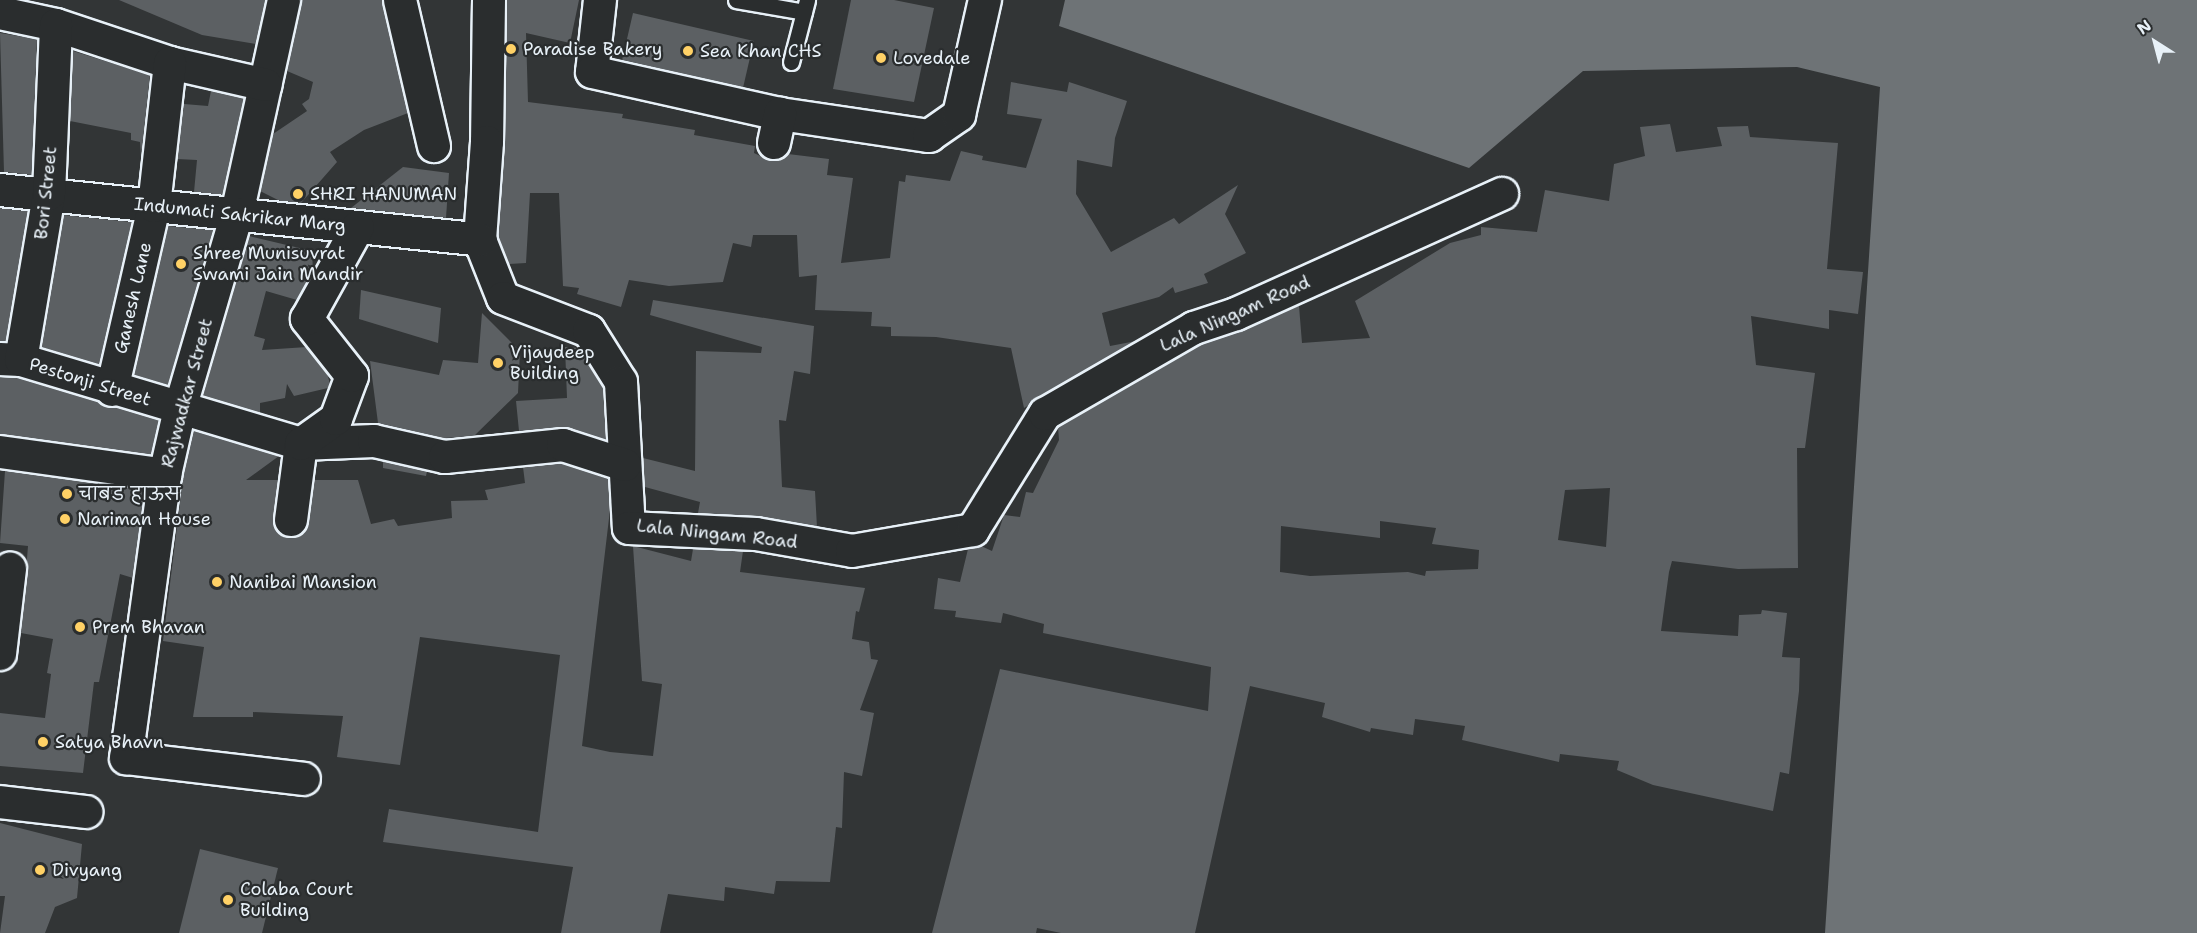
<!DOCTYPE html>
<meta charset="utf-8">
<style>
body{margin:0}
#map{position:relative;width:2197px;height:933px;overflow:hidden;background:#323536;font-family:"Shantell Sans","Playpen Sans Deva",sans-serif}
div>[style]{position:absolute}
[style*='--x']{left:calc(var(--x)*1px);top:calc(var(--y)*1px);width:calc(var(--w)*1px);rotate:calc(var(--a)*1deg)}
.water>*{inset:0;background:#6e7376}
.building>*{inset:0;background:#5c6063;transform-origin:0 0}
.roads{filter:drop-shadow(2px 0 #e8f1f8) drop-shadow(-2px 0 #e8f1f8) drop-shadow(0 2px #e8f1f8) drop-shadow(0 -2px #e8f1f8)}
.lane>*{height:15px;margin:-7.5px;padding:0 7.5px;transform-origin:7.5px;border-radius:7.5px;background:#2a2d2e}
.street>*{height:32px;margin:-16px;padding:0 16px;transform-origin:16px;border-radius:16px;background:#2a2d2e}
.dots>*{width:16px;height:16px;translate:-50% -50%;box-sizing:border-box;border:3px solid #2a2d2e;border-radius:50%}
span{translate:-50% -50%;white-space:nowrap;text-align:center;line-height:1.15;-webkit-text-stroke:4.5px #2a2d2e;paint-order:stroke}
.poi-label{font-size:18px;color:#e8f1f8}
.left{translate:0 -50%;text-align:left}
.street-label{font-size:18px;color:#e8f1f8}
.north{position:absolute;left:2125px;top:12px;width:60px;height:60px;-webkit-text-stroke:4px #2a2d2e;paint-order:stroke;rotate:324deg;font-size:16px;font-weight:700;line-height:24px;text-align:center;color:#e8f1f8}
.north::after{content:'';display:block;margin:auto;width:21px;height:27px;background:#e8f1f8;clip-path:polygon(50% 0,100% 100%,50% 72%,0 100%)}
</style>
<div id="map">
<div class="water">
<div style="clip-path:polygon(1065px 0,2197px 0,2197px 933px,1825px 933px,1880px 87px,1797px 67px,1583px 71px,1469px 168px,1059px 26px)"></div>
</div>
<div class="building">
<div style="clip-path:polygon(119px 0,266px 0,256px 44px,202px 35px)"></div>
<div style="clip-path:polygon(301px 0,383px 0,408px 113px,364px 130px,330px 152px,337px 162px,301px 203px,280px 201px,260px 191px,273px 134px,307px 111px,302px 104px,309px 99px,313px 82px,287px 71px)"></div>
<div style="clip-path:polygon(507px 0,579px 0,570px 43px,526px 33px,528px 102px,623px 114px,622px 118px,695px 130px,694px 135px,755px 146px,754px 153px,771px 161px,788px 154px,829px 159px,827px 175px,853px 178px,841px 263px,890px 258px,899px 181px,905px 182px,906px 175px,950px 181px,961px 151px,983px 156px,982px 160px,1026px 168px,1042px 119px,1007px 114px,1011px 82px,1067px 92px,1069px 82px,1127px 101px,1115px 138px,1112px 167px,1077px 160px,1076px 194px,1111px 252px,1174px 218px,1179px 224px,1238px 185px,1225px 214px,1246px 253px,1204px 274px,1208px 283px,1175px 293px,1173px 287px,1159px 297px,1102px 313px,1110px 346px,1136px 341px,1024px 408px,1011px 348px,936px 337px,891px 336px,891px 327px,871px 326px,872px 312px,815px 310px,817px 275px,799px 277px,797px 235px,753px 235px,751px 247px,733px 243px,723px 282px,669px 286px,629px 280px,621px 307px,577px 294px,579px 288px,563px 286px,559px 193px,530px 193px,526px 263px,509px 264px,498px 237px,505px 142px)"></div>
<div style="clip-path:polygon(851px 0,894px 0,934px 8px,914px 102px,833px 89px)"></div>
<div style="left:633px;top:13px;width:124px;height:48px;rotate:13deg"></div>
<div style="clip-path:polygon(0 33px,37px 39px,32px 175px,4px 172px)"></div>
<div style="clip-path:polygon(73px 51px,150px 75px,141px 157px,140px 142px,131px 140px,131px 133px,70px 121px)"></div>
<div style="clip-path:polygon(211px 91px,244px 98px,223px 195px,194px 192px,197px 160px,177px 159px,184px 104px,208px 106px)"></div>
<div style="clip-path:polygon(evenodd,1670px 124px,1676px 152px,1722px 146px,1717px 127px,1748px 126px,1750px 137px,1838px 143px,1827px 269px,1863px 272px,1858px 314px,1829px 310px,1829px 329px,1751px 316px,1756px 365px,1815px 373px,1805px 448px,1797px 448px,1798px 568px,1738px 569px,1672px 561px,1669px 572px,1661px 631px,1738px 636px,1739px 615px,1761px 614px,1762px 610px,1787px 613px,1782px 657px,1800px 658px,1799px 691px,1789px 774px,1780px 772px,1773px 811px,1653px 785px,1617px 770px,1619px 761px,1560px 754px,1559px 762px,1462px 740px,1465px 726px,1415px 719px,1413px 735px,1371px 728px,1370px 732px,1322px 717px,1325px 703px,1250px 686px,1195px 933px,1061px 933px,1037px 928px,1036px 933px,932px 933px,1000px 669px,1208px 711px,1211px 667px,1043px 633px,1044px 624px,1003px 613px,1001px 623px,955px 617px,956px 611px,934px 609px,938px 578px,960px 582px,968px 549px,981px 546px,992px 551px,1004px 515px,1020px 517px,1026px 492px,1033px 493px,1059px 440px,1058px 427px,1201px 345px,1295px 307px,1299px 306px,1302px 343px,1370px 338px,1355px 301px,1450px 243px,1481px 235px,1481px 227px,1537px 232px,1545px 190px,1609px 201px,1614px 164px,1645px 156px,1640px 127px,1670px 124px,1610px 488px,1606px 547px,1558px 540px,1565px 490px,1610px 488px,1670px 124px,1380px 521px,1436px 528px,1432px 544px,1479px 550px,1478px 569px,1426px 571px,1425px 576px,1408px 572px,1310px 576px,1280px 572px,1281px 526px,1380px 538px,1380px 521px)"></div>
<div style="clip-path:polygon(403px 167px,449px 173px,446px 218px,351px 208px)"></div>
<div style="clip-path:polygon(0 208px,28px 211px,6px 341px,0 341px)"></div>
<div style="clip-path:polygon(64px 215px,132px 222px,99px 365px,41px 347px)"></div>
<div style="clip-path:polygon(168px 226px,213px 230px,168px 385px,134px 375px)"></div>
<div style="clip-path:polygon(249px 236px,312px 251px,313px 271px,297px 300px,266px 291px,254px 336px,265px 339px,262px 350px,307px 347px,327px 373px,330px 384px,328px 388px,294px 396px,287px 384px,285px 398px,260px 403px,260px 413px,203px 396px)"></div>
<div style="clip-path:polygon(361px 290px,441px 308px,438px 343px,359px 319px)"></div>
<div style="clip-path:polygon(653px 300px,814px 326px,810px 374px,794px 371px,786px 421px,779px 420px,782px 487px,815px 491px,817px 527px,757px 516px,698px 513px,700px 502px,645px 487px,643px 458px,695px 471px,696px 351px,761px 353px,762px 347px,650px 315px)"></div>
<div style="clip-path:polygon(482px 313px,520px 351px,518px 393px,474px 436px,444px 438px,378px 423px,370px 361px,439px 375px,443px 360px,478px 363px)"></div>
<div style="clip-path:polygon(565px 347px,578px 348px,603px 388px,606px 440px,562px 427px,519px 431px,516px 401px,567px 398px)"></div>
<div style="clip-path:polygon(0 377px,18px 378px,159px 420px,151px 455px,0 434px)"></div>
<div style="clip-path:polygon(194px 431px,279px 456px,246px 480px,278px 480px,274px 526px,289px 538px,306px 530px,314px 480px,358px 480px,371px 524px,394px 519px,398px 526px,452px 518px,451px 501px,488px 500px,485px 490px,525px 483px,523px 467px,561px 463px,608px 479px,610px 510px,582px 746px,610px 752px,653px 756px,662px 684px,642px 681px,633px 546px,691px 561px,693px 549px,743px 551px,740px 572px,865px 588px,859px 612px,856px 611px,852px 639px,869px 642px,871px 659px,878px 660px,860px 710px,874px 713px,862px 776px,844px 772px,842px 828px,836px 827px,830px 882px,776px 881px,774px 894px,725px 887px,724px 901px,668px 894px,660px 933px,561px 933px,573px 867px,383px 842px,389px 809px,538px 832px,560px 655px,420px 637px,400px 765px,337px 757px,343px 716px,253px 712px,253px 717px,193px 717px,204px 647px,163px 641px,183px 478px)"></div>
<div style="clip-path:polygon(383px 461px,427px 471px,426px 476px,383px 468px)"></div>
<div style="clip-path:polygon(5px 471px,145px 490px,133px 578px,120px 574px,99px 682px,94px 682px,83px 773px,0 766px,0 713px,45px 718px,51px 674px,47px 673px,53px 639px,21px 633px,28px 546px,0 543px)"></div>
<div style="clip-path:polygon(0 823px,82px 844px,77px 898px,55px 907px,45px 933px,0 933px,5px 896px,0 896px)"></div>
<div style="clip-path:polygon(200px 849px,278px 868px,262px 933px,179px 933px)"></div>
</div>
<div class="roads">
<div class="lane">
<div style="--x:736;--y:0;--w:69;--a:10"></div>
<div style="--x:791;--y:62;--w:64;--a:-75.5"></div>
</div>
<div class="street">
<div style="--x:284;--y:0;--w:219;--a:102.4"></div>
<div style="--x:237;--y:214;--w:203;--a:106.3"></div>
<div style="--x:180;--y:409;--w:68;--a:102.8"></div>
<div style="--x:165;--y:475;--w:286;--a:97.8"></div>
<div style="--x:126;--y:758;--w:179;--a:6.7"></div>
<div style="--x:400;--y:0;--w:150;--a:76.9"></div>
<div style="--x:489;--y:0;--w:142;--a:90.8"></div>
<div style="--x:487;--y:142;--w:98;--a:94.1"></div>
<div style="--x:480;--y:240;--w:62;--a:68.4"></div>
<div style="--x:503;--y:298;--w:92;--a:21"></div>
<div style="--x:589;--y:331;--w:60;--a:57.9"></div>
<div style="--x:621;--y:382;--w:146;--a:86.9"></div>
<div style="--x:629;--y:528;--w:127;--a:2.7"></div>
<div style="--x:756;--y:534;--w:97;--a:10"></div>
<div style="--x:852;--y:551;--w:123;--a:-9.8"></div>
<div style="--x:973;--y:530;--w:137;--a:-58.2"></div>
<div style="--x:1045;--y:414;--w:172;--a:-30"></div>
<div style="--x:1194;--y:328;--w:44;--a:-18.4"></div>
<div style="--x:1236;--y:314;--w:292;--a:-24.3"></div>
<div style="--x:600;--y:0;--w:72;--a:96.3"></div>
<div style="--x:592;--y:72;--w:193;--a:12.6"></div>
<div style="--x:780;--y:114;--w:151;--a:8.4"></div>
<div style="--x:929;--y:136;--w:37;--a:-35"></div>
<div style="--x:959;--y:115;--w:118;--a:-77.3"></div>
<div style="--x:0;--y:13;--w:57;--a:12.1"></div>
<div style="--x:56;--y:25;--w:120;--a:18.4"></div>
<div style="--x:170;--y:63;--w:98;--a:12.9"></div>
<div style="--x:774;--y:143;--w:30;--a:-78"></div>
<div style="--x:0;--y:190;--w:483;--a:5.9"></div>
<div style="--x:0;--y:359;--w:21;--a:3"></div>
<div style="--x:21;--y:360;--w:292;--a:16.7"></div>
<div style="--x:301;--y:444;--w:73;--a:-2.4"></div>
<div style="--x:374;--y:441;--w:73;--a:12.7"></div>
<div style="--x:445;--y:457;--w:119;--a:-5.8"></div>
<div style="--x:563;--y:445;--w:65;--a:17.9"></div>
<div style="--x:21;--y:360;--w:168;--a:-80.4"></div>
<div style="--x:49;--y:194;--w:169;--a:-87.6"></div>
<div style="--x:112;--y:390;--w:189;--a:-77.1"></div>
<div style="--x:154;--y:206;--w:144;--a:-83.6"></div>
<div style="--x:0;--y:452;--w:167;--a:7.9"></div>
<div style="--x:291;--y:520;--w:77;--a:-82.5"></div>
<div style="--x:301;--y:444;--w:43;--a:-35.5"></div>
<div style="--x:336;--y:419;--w:46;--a:-69.6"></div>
<div style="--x:352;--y:376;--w:73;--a:-128.3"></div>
<div style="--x:307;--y:319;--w:105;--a:-61"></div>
<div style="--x:0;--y:654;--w:86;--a:-83.3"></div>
<div style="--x:0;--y:802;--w:87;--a:6.6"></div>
</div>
</div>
<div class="dots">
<div style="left:511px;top:49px;background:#ffd166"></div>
<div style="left:688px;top:51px;background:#ffd166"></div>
<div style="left:881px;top:58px;background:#ffd166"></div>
<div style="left:298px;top:194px;background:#ffd166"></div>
<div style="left:181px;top:264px;background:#ffd166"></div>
<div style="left:498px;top:363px;background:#ffd166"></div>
<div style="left:67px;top:494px;background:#ffd166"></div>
<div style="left:65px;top:519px;background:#ffd166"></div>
<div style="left:217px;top:582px;background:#ffd166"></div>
<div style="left:80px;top:627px;background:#ffd166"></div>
<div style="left:43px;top:742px;background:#ffd166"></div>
<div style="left:40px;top:870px;background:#ffd166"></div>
<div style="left:228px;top:900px;background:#ffd166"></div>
</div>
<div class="poi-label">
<span class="left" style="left:523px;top:49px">Paradise Bakery</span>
<span class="left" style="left:700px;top:51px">Sea Khan CHS</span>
<span class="left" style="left:893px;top:58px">Lovedale</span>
<span class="left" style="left:310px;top:194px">SHRI HANUMAN</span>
<span class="left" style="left:193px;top:264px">Shree Munisuvrat<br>Swami Jain Mandir</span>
<span class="left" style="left:510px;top:363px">Vijaydeep<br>Building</span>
<span class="left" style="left:79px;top:494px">चाबड हाऊस</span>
<span class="left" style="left:77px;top:519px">Nariman House</span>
<span class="left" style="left:229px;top:582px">Nanibai Mansion</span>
<span class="left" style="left:92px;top:627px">Prem Bhavan</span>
<span class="left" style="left:55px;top:742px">Satya Bhavn</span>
<span class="left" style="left:52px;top:870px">Divyang</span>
<span class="left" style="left:240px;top:900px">Colaba Court<br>Building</span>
</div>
<div class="street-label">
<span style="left:46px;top:193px;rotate:-84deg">Bori Street</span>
<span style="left:240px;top:215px;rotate:6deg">Indumati Sakrikar Marg</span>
<span style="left:133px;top:298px;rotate:-77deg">Ganesh Lane</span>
<span style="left:1235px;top:314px;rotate:-24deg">Lala Ningam Road</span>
<span style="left:90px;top:382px;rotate:17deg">Pestonji Street</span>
<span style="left:187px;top:393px;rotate:-75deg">Rajwadkar Street</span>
<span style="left:717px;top:534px;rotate:6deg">Lala Ningam Road</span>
</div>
<div class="north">N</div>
</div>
